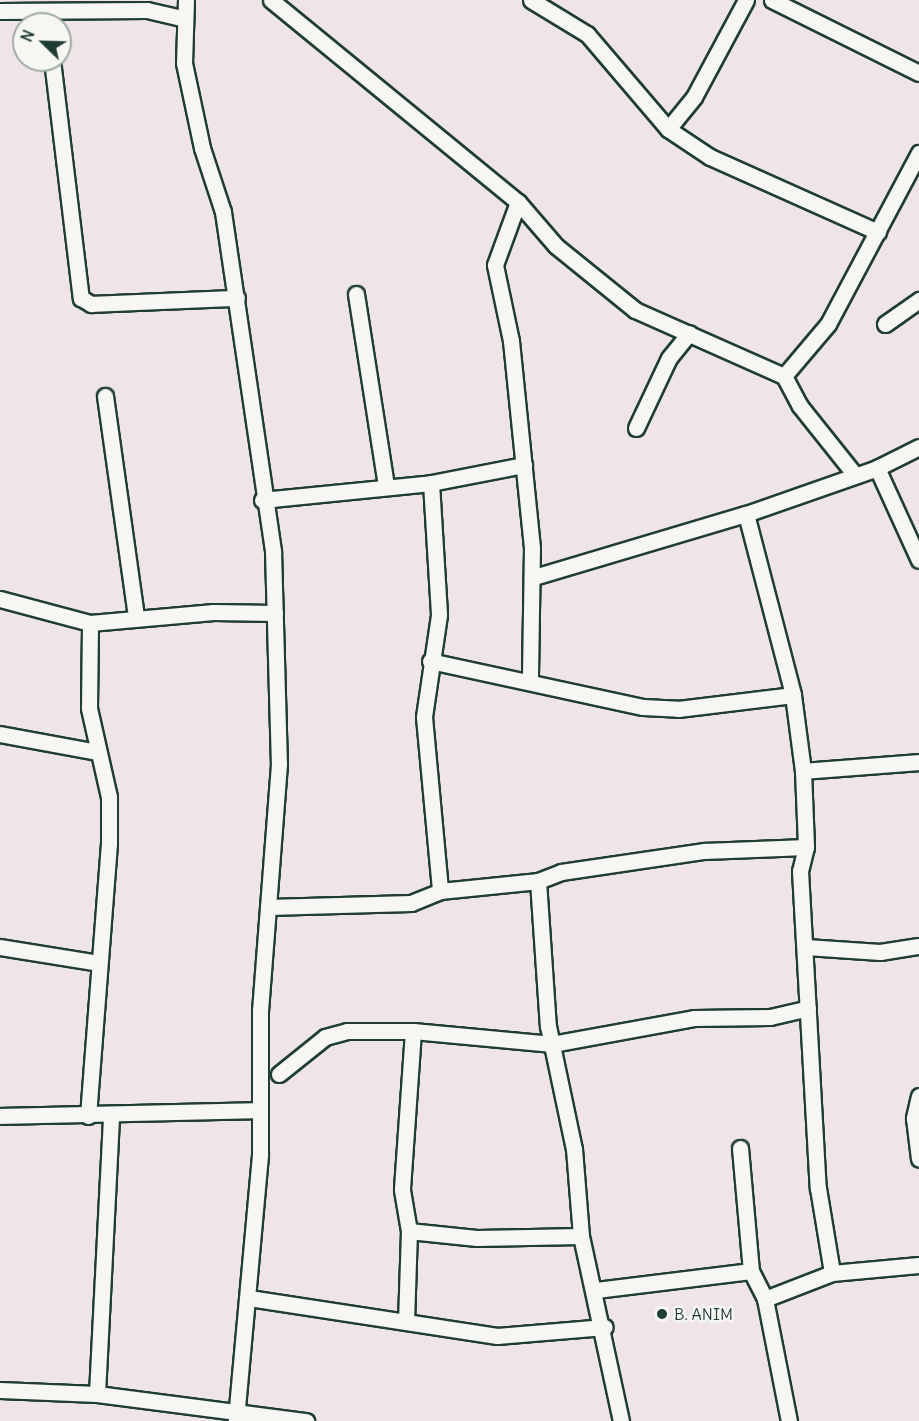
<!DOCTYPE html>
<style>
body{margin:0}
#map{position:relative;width:919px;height:1421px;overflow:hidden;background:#efe5e8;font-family:Delius,sans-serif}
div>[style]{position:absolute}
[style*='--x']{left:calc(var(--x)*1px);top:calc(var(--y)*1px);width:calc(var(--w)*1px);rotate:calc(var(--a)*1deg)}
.roads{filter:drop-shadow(2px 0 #1f3d34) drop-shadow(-2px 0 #1f3d34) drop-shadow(0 2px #1f3d34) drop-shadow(0 -2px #1f3d34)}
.street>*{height:15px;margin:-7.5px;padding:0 7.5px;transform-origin:7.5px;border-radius:7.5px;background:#f6f6f2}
.dots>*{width:16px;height:16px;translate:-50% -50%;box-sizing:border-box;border:3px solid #f6f6f2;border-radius:50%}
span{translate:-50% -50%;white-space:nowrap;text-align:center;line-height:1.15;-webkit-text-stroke:5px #f6f6f2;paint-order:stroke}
.poi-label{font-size:16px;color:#1f3d34}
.left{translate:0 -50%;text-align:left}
.north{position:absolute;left:12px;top:12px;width:60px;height:60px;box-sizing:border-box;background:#f6f6f2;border:2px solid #a0aca6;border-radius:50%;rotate:293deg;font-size:16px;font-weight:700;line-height:24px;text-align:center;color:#1f3d34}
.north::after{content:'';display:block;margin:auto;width:21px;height:27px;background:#1f3d34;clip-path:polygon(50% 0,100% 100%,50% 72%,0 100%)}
</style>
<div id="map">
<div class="roads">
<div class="street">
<div style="--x:186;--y:0;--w:63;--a:91.8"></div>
<div style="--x:184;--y:63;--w:87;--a:78"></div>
<div style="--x:202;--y:148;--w:67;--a:71.8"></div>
<div style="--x:223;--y:212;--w:343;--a:81.6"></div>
<div style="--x:273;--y:551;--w:213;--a:88.4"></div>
<div style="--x:279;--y:764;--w:248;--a:94.4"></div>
<div style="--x:260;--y:1011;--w:144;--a:90"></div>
<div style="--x:260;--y:1155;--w:267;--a:95.2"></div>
<div style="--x:271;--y:0;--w:319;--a:39.3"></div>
<div style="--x:518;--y:202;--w:58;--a:49.2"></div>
<div style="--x:556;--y:246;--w:102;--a:39"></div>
<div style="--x:635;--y:310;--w:163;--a:23.9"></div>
<div style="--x:784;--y:376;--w:34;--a:62"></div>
<div style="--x:800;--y:406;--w:88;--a:51.4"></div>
<div style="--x:531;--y:0;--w:66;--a:31.3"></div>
<div style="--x:587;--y:34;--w:125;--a:49.5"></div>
<div style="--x:668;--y:129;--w:50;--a:33.7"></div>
<div style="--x:710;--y:157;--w:184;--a:24.1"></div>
<div style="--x:772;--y:0;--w:164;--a:26.4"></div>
<div style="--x:0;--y:11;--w:147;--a:-0.4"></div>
<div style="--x:147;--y:10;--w:37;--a:13"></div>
<div style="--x:52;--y:60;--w:240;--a:83.1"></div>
<div style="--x:81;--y:298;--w:12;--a:31"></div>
<div style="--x:91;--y:304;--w:146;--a:-2.4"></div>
<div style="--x:668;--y:129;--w:41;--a:-50.9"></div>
<div style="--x:694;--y:97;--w:110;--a:-61.8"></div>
<div style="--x:518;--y:202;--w:67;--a:110.1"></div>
<div style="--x:495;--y:265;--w:78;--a:78.1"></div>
<div style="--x:511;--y:341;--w:208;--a:84.2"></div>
<div style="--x:532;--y:548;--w:134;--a:90.9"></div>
<div style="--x:356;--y:294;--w:193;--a:81.1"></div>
<div style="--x:885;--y:324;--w:42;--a:-35.2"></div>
<div style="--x:784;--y:376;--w:68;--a:-49.8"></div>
<div style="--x:828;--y:324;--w:194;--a:-62"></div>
<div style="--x:105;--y:396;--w:222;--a:82"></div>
<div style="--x:636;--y:428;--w:77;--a:-64.8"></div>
<div style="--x:669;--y:358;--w:32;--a:-51"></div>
<div style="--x:877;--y:468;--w:101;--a:65.5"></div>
<div style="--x:431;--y:483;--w:132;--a:86.5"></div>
<div style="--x:439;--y:615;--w:103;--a:98.4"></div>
<div style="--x:424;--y:717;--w:175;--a:84.7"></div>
<div style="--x:262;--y:500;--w:170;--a:-5.7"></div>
<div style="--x:431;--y:483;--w:95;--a:-11"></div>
<div style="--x:746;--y:514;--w:187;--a:75.4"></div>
<div style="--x:793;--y:695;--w:77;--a:82.5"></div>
<div style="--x:803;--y:771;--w:76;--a:87.7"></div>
<div style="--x:806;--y:847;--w:25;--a:104"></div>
<div style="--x:800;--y:871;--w:318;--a:86.8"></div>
<div style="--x:818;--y:1188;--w:86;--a:80.6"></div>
<div style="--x:832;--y:1273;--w:72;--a:158.8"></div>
<div style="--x:534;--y:577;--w:221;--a:-16.6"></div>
<div style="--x:746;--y:514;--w:139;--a:-19.3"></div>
<div style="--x:877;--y:468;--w:47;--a:-26.6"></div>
<div style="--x:0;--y:599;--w:93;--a:14.9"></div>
<div style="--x:90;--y:623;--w:124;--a:-5.1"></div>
<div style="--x:214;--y:612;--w:61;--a:0.9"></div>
<div style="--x:430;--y:661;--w:218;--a:12.2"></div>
<div style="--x:643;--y:707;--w:35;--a:3"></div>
<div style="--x:678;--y:709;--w:116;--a:-6.9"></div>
<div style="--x:0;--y:734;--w:99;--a:10.5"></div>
<div style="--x:803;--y:771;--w:116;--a:-4.4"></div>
<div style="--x:538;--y:881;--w:145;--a:86.1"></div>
<div style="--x:548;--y:1026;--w:126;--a:78.1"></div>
<div style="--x:574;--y:1149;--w:87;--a:85.4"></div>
<div style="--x:581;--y:1236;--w:189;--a:77.8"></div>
<div style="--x:268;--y:907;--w:143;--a:-1.6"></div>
<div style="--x:411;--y:903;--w:31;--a:-22"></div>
<div style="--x:440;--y:891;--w:99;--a:-5.8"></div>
<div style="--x:538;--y:881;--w:25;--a:-21"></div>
<div style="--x:561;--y:872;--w:145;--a:-8.4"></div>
<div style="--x:704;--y:851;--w:102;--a:-2.2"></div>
<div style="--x:0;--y:947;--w:100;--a:9.2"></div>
<div style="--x:806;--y:947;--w:74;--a:3.9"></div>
<div style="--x:880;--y:952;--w:39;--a:-9"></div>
<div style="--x:413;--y:1031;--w:140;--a:5.3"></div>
<div style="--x:552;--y:1044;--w:144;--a:-10.4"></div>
<div style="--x:694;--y:1018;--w:76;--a:-0.8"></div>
<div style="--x:770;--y:1017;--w:39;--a:-13"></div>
<div style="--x:279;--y:1074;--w:59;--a:-38.8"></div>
<div style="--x:325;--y:1037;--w:23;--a:-15"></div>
<div style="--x:347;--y:1031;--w:66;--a:0"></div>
<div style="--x:413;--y:1031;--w:159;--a:94"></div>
<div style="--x:402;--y:1190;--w:42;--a:80.3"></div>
<div style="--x:409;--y:1231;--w:90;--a:91.9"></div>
<div style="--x:919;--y:1096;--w:23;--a:103"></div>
<div style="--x:914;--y:1118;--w:41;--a:83"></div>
<div style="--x:0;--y:1116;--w:257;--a:-1.3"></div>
<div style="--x:88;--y:1116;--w:273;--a:-85.6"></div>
<div style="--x:109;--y:844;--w:47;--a:-90"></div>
<div style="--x:109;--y:797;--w:91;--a:-102.7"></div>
<div style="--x:89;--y:708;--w:85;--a:-89.3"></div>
<div style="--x:740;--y:1148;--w:123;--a:84.9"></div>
<div style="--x:409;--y:1231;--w:68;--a:5.9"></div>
<div style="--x:477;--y:1238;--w:104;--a:-1.1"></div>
<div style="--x:832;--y:1273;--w:87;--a:-5.3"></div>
<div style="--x:596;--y:1290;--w:156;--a:-7"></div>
<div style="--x:751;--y:1271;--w:31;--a:63"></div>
<div style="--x:765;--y:1299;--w:124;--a:78.9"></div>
<div style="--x:249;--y:1298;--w:251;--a:8.7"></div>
<div style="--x:497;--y:1336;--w:108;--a:-4.8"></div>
<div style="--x:0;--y:1390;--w:97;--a:2.4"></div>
<div style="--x:97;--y:1394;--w:211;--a:7.4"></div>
<div style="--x:97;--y:1394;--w:280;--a:-87.1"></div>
</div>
</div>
<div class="dots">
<div style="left:662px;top:1314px;background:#1f3d34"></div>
</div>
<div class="poi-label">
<span class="left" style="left:674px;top:1314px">B. ANIM</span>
</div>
<div class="north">N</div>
</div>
